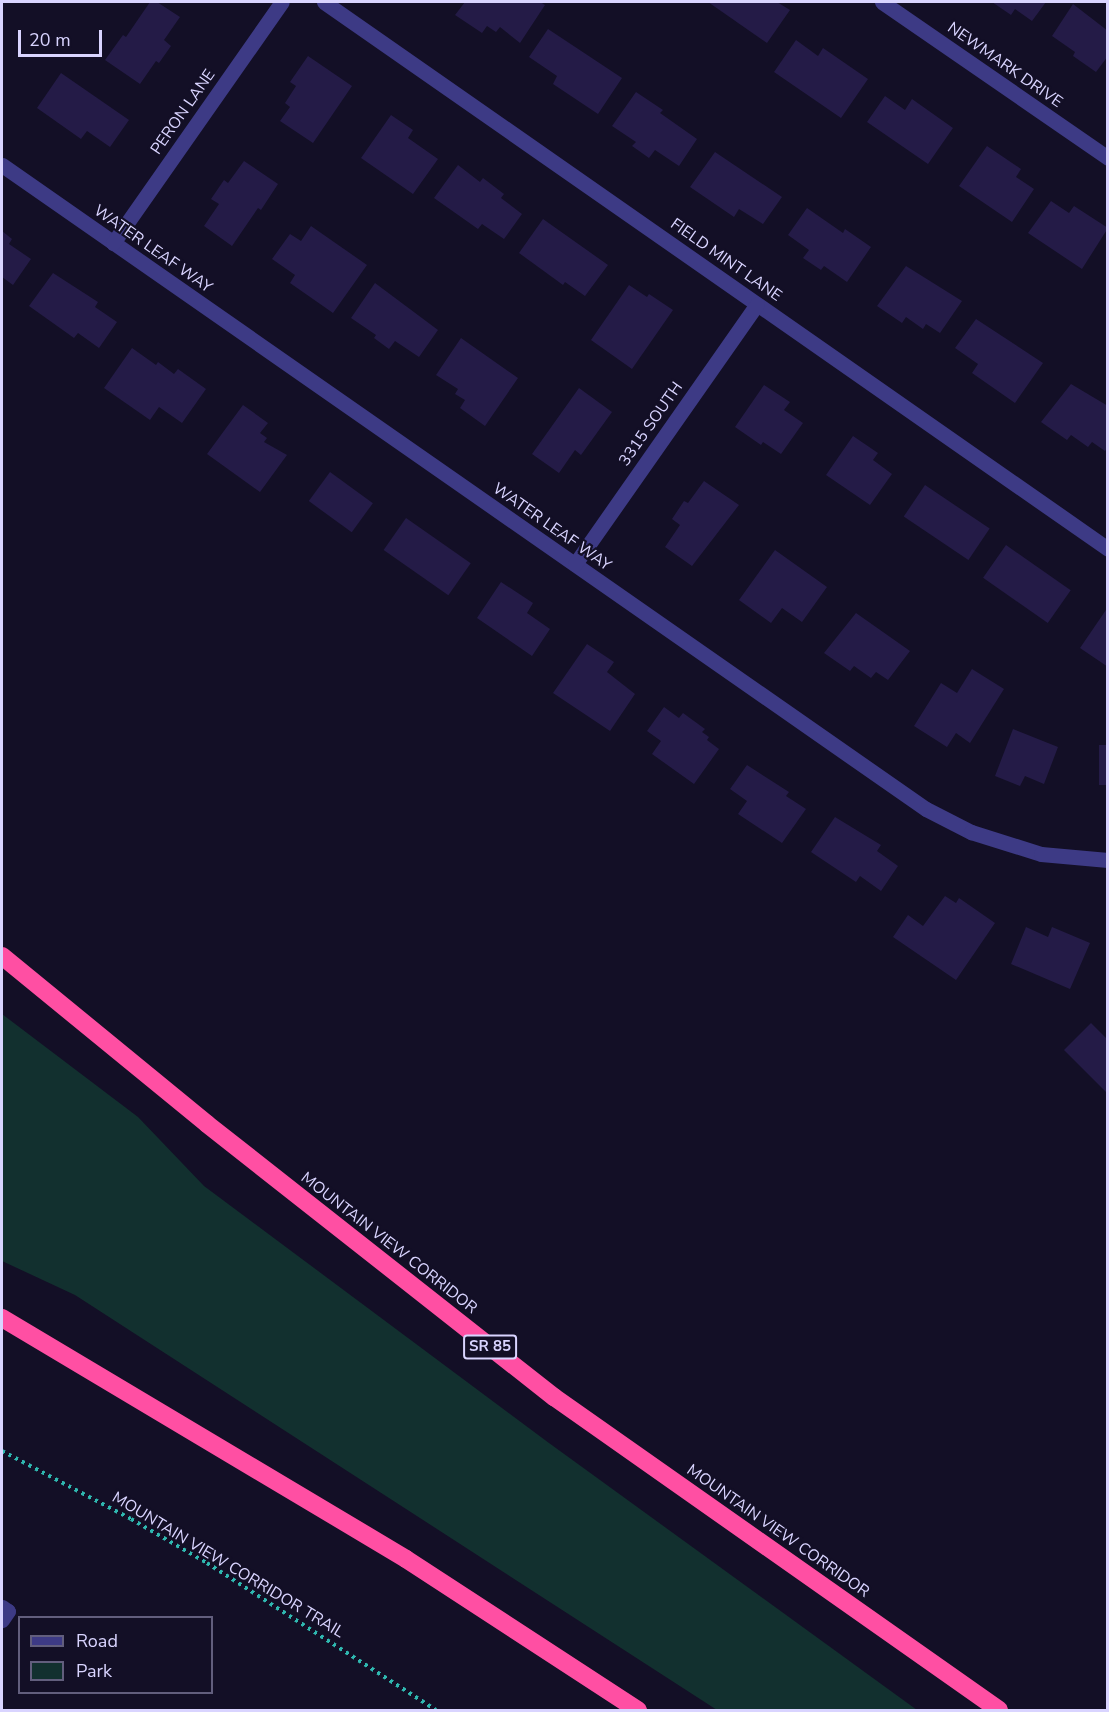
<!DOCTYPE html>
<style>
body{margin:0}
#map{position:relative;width:1109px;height:1712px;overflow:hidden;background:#130f26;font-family:"Nunito Sans",sans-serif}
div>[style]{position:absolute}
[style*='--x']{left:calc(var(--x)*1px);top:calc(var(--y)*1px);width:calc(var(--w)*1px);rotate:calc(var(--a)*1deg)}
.green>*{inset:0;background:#12302f}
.building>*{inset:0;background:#241b47;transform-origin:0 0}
.path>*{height:4px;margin-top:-2px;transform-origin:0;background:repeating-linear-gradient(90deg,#2fb8b0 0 3px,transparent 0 7.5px)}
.lane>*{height:15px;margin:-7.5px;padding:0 7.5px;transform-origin:7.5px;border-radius:7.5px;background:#3d3a85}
.street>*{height:15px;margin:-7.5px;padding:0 7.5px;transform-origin:7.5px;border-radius:7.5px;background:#3d3a85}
.highway>*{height:18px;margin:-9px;padding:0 9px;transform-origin:9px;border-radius:9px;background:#ff4fa3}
span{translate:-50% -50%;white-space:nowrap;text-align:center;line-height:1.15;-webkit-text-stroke:4.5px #130f26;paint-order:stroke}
.shield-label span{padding:2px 4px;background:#130f26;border:2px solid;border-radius:4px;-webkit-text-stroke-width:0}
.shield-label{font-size:15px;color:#d9d4ff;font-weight:700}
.street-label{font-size:16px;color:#d9d4ff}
.frame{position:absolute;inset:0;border:3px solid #d9d4ff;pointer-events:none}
.legend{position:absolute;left:18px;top:1616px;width:195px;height:78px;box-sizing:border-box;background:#130f26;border:2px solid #625e7d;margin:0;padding:8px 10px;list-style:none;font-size:18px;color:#d9d4ff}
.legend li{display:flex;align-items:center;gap:12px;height:30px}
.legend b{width:30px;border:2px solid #625e7d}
.scale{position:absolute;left:18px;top:30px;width:84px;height:27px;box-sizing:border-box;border:3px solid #d9d4ff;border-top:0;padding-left:8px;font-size:18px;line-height:21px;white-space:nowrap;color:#d9d4ff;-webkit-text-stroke:4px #130f26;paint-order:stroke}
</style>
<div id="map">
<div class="green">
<div style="clip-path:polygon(2px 1014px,138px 1117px,204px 1186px,549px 1443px,917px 1710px,717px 1710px,75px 1295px,2px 1261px)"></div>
</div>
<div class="building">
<div style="clip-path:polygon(150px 2px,157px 2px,180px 17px,164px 40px,171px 46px,159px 63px,156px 61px,140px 84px,105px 60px,123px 35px,126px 37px)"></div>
<div style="clip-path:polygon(465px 2px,540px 2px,545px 5px,520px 43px,500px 27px,496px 32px,487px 26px,482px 33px,455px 15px)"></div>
<div style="clip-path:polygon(708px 2px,777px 2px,790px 10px,767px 43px)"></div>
<div style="clip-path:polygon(992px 2px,1046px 2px,1032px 21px,1015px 9px,1011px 15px)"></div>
<div style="clip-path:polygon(1073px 4px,1108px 31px,1108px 56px,1096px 72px,1073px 56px,1075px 52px,1052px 36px)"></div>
<div style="clip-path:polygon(548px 29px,622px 78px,598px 114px,553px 84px,557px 76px,529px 57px)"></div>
<div style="clip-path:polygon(796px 40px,818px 56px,823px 48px,868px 79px,841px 118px,774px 72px)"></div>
<div style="clip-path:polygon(308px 56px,352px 86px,313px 143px,280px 121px,290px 107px,285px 103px,296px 86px,290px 82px)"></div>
<div style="clip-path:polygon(61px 73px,129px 120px,110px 147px,87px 131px,81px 139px,37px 108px)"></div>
<div style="clip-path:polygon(636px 92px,663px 110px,660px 113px,697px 139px,679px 166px,655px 150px,649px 158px,632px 146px,636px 142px,612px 126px)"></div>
<div style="clip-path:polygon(885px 96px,905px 110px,912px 99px,953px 128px,928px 164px,867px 122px)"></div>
<div style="clip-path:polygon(391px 115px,413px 130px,408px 138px,438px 159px,413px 194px,361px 158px)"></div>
<div style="clip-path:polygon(987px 146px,1021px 169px,1016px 177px,1034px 189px,1012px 222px,959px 186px)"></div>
<div style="clip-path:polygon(715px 152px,782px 197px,763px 224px,739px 209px,734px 217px,690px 187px)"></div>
<div style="clip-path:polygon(244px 161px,278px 184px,261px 210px,258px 208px,232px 246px,204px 226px,219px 204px,211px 199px,224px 180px,228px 183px)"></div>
<div style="clip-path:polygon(458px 165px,480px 182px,483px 178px,504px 194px,501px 198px,522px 214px,504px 239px,482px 224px,478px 229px,434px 198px)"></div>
<div style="clip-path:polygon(1051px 201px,1069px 213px,1074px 206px,1108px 228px,1082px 269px,1028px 233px)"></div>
<div style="clip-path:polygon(807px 208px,843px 233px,845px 229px,871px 247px,847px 282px,824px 266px,821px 270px,803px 258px,809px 250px,788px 235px)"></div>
<div style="clip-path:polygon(543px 219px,608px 265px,585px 296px,565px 282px,563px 285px,519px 253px)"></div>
<div style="clip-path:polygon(311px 226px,367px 265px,333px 313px,290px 283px,295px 275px,272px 259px,290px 234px,301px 241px)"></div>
<div style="clip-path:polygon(2px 231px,12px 239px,9px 244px,31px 259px,13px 285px,2px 277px)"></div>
<div style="clip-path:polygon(906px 266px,962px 301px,940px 333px,926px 324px,923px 329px,906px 317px,902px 323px,877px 306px)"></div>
<div style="clip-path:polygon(53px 273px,98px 302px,95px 307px,117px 322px,99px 348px,78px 333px,74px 338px,29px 306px)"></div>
<div style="clip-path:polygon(375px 283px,438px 330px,419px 357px,395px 341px,389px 349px,374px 338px,376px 335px,351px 318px)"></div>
<div style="clip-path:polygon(629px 285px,647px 297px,649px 294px,673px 310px,632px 369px,591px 340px)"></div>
<div style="clip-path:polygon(976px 319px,1043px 363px,1015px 403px,972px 373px,978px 364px,955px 348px)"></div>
<div style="clip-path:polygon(461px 338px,518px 378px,485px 426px,460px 408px,465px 400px,455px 394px,458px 389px,436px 375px)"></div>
<div style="clip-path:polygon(132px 348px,156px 365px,158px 362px,174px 374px,178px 369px,206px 389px,182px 423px,159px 407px,150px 420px,104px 388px)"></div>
<div style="clip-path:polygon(1071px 384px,1108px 406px,1108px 447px,1105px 451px,1092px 442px,1088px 447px,1071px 435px,1067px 440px,1041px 422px)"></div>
<div style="clip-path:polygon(764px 385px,790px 402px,784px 410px,803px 423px,781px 454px,763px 442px,761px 445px,735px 427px)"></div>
<div style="clip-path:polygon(579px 388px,612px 412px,581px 455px,575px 450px,559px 473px,532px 454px)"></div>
<div style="clip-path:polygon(243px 405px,268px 423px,260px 433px,267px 438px,264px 442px,287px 455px,260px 492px,207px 454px)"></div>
<div style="clip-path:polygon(853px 436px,878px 453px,873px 460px,892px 474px,870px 505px,826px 475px)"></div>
<div style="left:330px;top:472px;width:53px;height:36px;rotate:36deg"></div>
<div style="clip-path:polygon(704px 481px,739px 505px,692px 566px,665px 547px,680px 525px,672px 519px,684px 501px,688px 503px)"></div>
<div style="left:925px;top:485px;width:78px;height:38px;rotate:34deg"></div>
<div style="left:406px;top:518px;width:79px;height:39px;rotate:35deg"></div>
<div style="left:1006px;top:545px;width:79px;height:40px;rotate:35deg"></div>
<div style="clip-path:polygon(775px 550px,827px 587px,802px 622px,782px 608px,771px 623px,739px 600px)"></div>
<div style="clip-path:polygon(501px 582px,533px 603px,527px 613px,550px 629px,532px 656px,477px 618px)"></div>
<div style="clip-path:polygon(1108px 607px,1108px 667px,1080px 648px)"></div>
<div style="clip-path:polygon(856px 613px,910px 651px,888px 680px,876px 672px,871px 678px,854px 666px,850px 671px,824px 653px)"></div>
<div style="clip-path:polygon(587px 644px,614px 662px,607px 672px,635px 694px,610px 731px,553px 693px)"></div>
<div style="clip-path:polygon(972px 669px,1004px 689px,970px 743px,956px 733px,947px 747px,914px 726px,941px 683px,957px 693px)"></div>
<div style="clip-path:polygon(664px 707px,679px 718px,683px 713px,705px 729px,702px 732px,709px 737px,707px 740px,719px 749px,694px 784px,652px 754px,661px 741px,647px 731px)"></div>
<div style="clip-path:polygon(1013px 729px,1058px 747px,1044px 784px,1025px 776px,1020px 786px,995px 776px)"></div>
<div style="left:1099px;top:745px;width:9px;height:40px"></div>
<div style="clip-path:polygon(747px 765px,789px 792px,786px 796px,806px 809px,782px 843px,738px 814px,747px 801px,730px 789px)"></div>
<div style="clip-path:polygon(835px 817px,881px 845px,877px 851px,898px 866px,881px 891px,860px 876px,856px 882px,811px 852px)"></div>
<div style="clip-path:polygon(945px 896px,956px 903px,959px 898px,995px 923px,956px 980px,893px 937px,908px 915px,923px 926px)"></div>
<div style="clip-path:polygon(1026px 927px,1048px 937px,1052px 927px,1090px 943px,1070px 989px,1011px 964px)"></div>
<div style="clip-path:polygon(1091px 1023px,1108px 1040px,1108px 1094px,1064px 1050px)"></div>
</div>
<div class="path">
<div style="--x:2;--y:1451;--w:146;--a:27.8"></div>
<div style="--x:131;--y:1519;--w:88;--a:30.1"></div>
<div style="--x:207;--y:1563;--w:272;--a:32.7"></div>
</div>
<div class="lane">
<div style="--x:2;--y:1607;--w:7;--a:34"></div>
<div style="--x:8;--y:1611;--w:11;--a:124"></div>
</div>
<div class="street">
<div style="--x:324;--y:2;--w:956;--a:34.9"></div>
<div style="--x:882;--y:2;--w:275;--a:34.6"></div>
<div style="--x:2;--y:165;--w:1126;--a:34.88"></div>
<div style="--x:926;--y:809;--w:51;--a:27.1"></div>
<div style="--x:971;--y:832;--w:73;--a:17.4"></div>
<div style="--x:1041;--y:854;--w:67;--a:5.1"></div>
<div style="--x:113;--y:243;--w:294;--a:-55"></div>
<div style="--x:575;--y:564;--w:317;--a:-55"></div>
</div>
<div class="highway">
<div style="--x:2;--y:956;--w:265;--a:39.3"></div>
<div style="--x:207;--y:1124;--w:442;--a:38.2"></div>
<div style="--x:554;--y:1397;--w:544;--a:35.12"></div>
<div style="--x:2;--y:1318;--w:470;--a:30.8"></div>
<div style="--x:406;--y:1559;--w:277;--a:33.1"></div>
</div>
<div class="shield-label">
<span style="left:490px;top:1347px">SR 85</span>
</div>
<div class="street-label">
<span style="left:1005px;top:65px;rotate:35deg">NEWMARK DRIVE</span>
<span style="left:183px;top:112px;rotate:-55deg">PERON LANE</span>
<span style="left:153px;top:249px;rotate:35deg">WATER LEAF WAY</span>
<span style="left:726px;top:260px;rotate:35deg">FIELD MINT LANE</span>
<span style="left:651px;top:424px;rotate:-55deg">3315 SOUTH</span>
<span style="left:552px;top:527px;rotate:35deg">WATER LEAF WAY</span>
<span style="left:389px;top:1243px;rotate:38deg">MOUNTAIN VIEW CORRIDOR</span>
<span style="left:778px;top:1531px;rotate:35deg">MOUNTAIN VIEW CORRIDOR</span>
<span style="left:228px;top:1565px;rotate:31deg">MOUNTAIN VIEW CORRIDOR TRAIL</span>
</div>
<div class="frame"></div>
<ul class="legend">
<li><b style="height:8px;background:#3d3a85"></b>Road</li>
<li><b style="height:16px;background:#12302f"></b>Park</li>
</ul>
<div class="scale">20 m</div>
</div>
